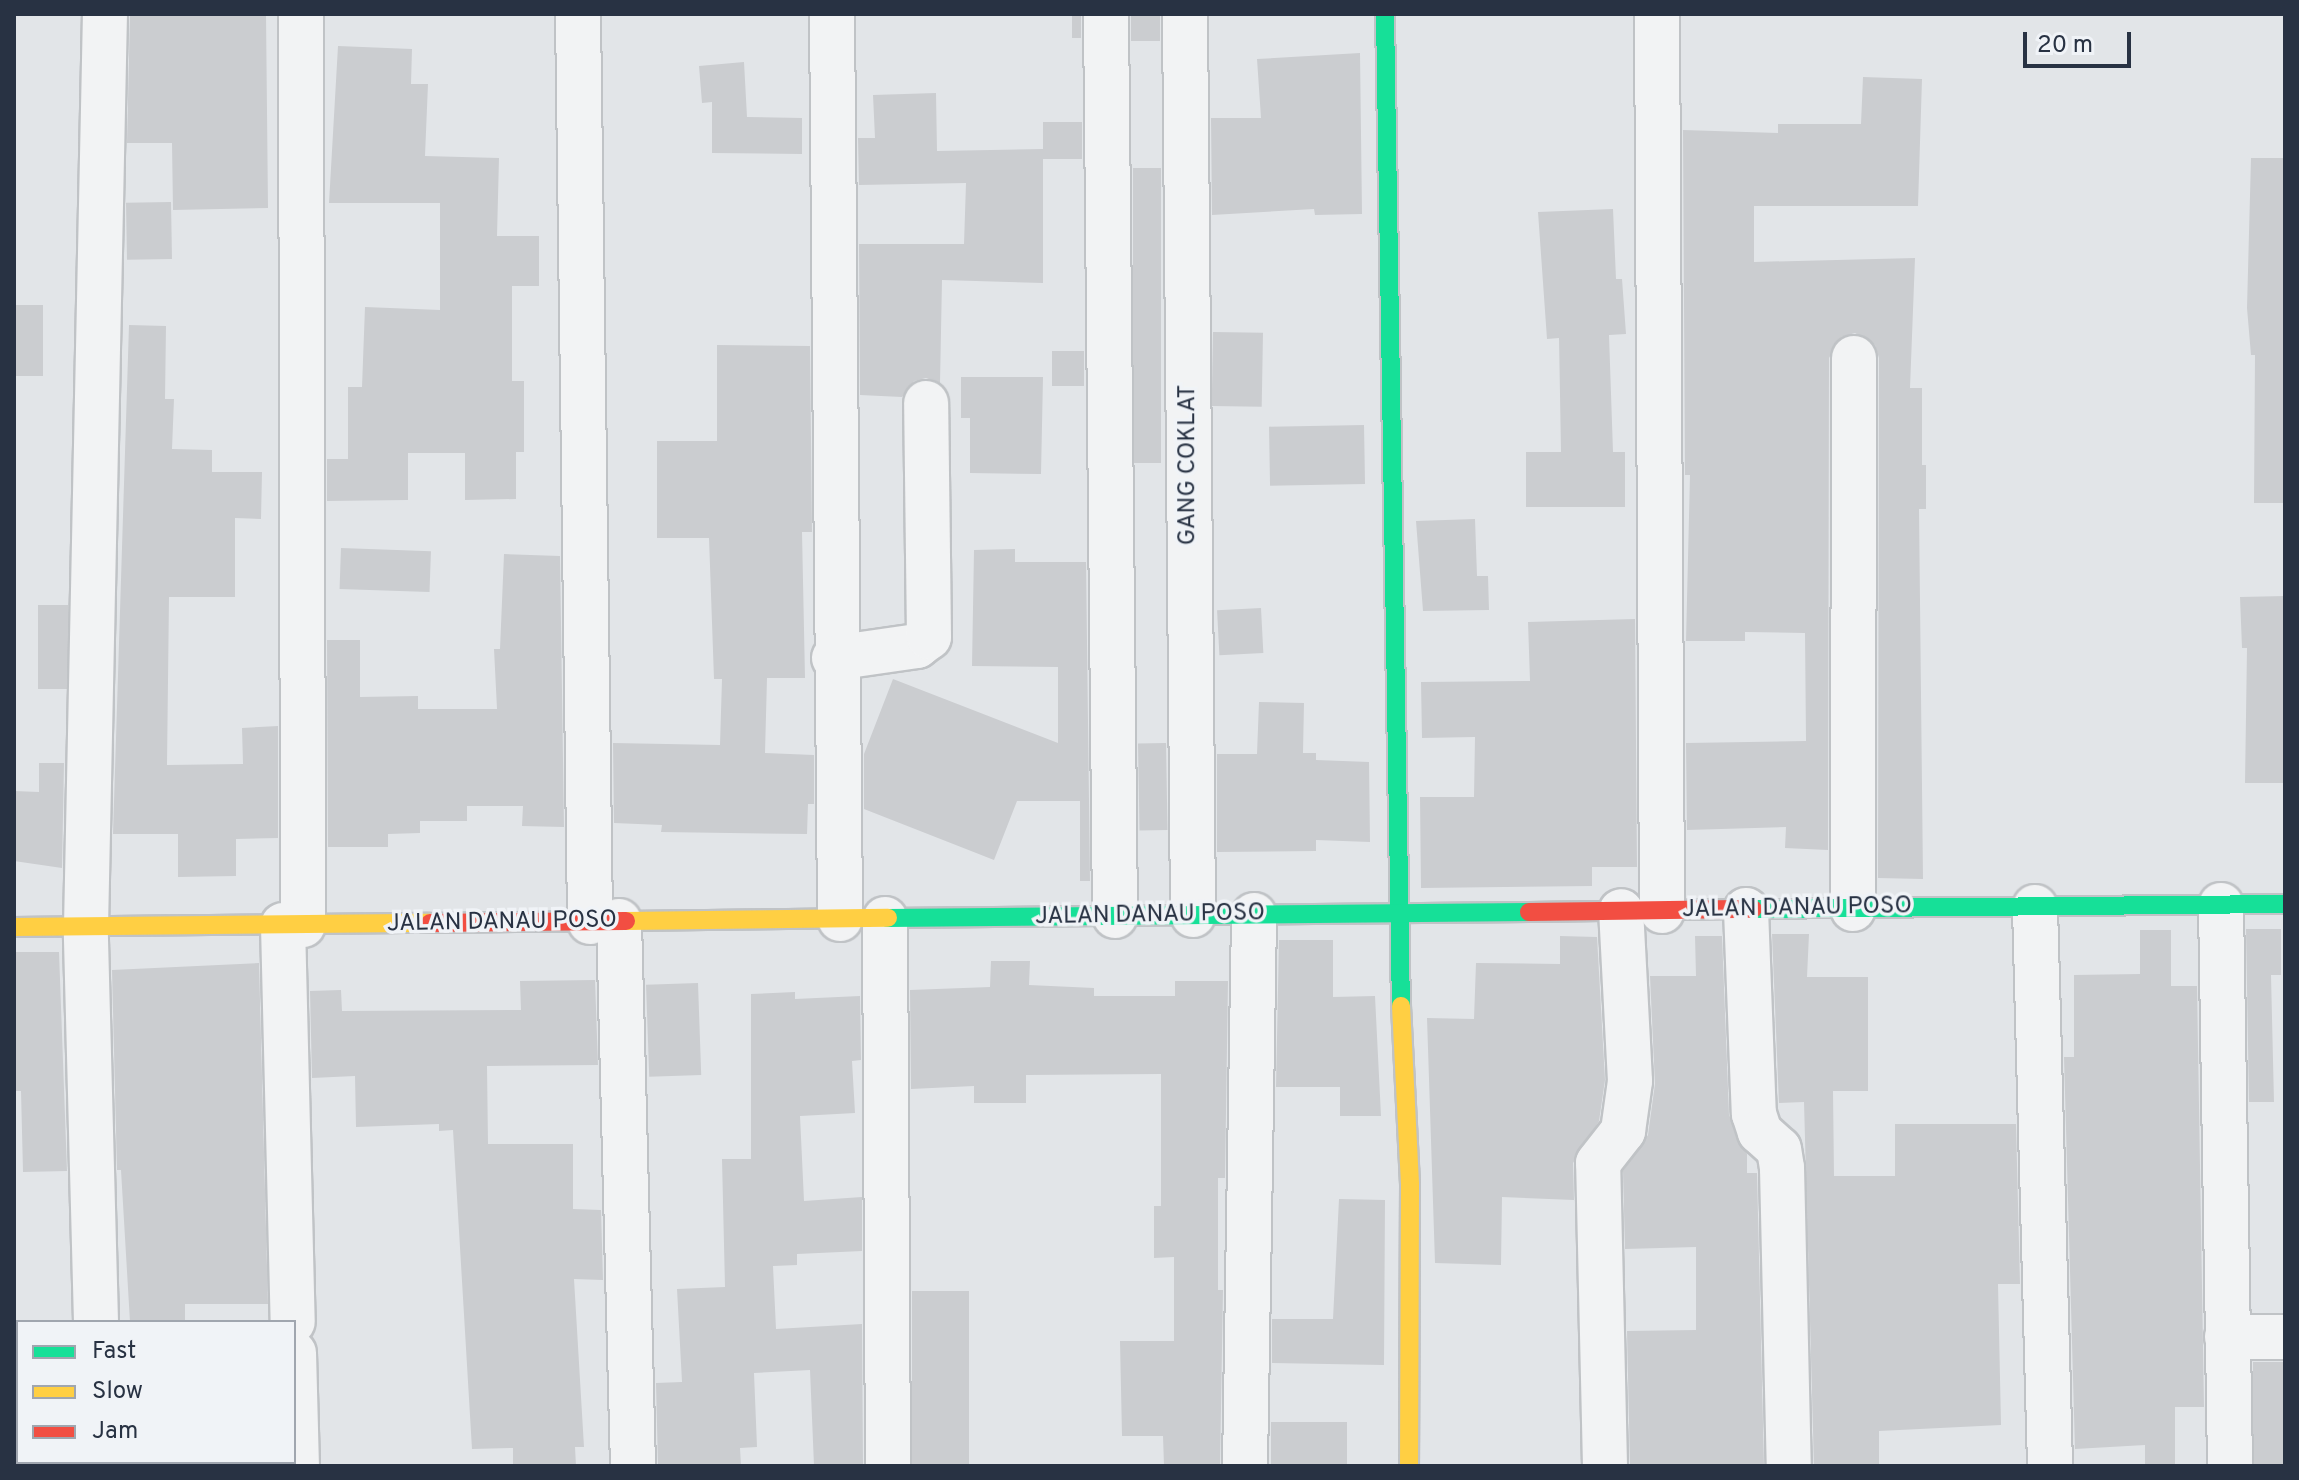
<!DOCTYPE html>
<style>
body{margin:0}
#map{position:relative;width:2299px;height:1480px;overflow:hidden;background:#e2e5e8;font-family:Overpass,sans-serif}
div>[style]{position:absolute}
[style*='--x']{left:calc(var(--x)*1px);top:calc(var(--y)*1px);width:calc(var(--w)*1px);rotate:calc(var(--a)*1deg)}
.building>*{inset:0;background:#cbcdd0;transform-origin:0 0}
.roads{filter:drop-shadow(2px 0 #c0c3c6) drop-shadow(-2px 0 #c0c3c6) drop-shadow(0 2px #c0c3c6) drop-shadow(0 -2px #c0c3c6)}
.street>*{height:44px;margin:-22px;padding:0 22px;transform-origin:22px;border-radius:22px;background:#f2f3f4}
.fast>*{height:18px;margin:-9px;padding:0 9px;transform-origin:9px;border-radius:9px;background:#16e098}
.slow>*{height:18px;margin:-9px;padding:0 9px;transform-origin:9px;border-radius:9px;background:#ffcf43}
.jam>*{height:18px;margin:-9px;padding:0 9px;transform-origin:9px;border-radius:9px;background:#f24e42}
span{translate:-50% -50%;white-space:nowrap;text-align:center;line-height:1.15;-webkit-text-stroke:7px #f0f3f7;paint-order:stroke}
.street-label{font-size:24px;color:#283243}
.frame{position:absolute;inset:0;border:16px solid #283243;pointer-events:none}
.legend{position:absolute;left:16px;top:1320px;width:280px;height:144px;box-sizing:border-box;background:#f0f3f7;border:2px solid #a0a6af;margin:0;padding:10px 14px;list-style:none;font-size:24px;color:#283243}
.legend li{display:flex;align-items:center;gap:16px;height:40px}
.legend b{width:40px;border:2px solid #a0a6af}
.scale{position:absolute;left:2023px;top:32px;width:108px;height:36px;box-sizing:border-box;border:4px solid #283243;border-top:0;padding-left:10px;font-size:24px;line-height:28px;white-space:nowrap;color:#283243;-webkit-text-stroke:6px #f0f3f7;paint-order:stroke}
</style>
<div id="map">
<div class="building">
<div style="clip-path:polygon(130px 14px,266px 14px,268px 208px,173px 210px,172px 143px,127px 143px)"></div>
<div style="left:1072px;top:14px;width:9px;height:24px"></div>
<div style="left:1131px;top:14px;width:29px;height:27px"></div>
<div style="clip-path:polygon(338px 46px,412px 49px,411px 84px,428px 84px,425px 156px,499px 158px,497px 236px,539px 236px,539px 286px,512px 286px,512px 381px,524px 381px,524px 452px,516px 452px,516px 499px,465px 500px,465px 453px,408px 453px,408px 500px,327px 501px,327px 459px,348px 459px,348px 387px,362px 387px,365px 307px,440px 310px,440px 203px,329px 203px)"></div>
<div style="clip-path:polygon(1360px 53px,1362px 214px,1315px 215px,1314px 209px,1212px 215px,1211px 118px,1261px 118px,1257px 59px)"></div>
<div style="clip-path:polygon(744px 62px,747px 117px,802px 118px,802px 154px,712px 153px,712px 102px,702px 103px,699px 66px)"></div>
<div style="clip-path:polygon(1863px 77px,1922px 79px,1918px 206px,1754px 206px,1754px 262px,1915px 258px,1910px 388px,1922px 388px,1922px 465px,1926px 465px,1926px 509px,1919px 509px,1923px 879px,1878px 878px,1879px 358px,1875px 345px,1855px 333px,1841px 337px,1829px 358px,1828px 850px,1785px 848px,1786px 827px,1687px 830px,1686px 743px,1806px 741px,1805px 633px,1745px 632px,1745px 641px,1686px 641px,1690px 475px,1685px 475px,1683px 130px,1778px 133px,1778px 124px,1861px 124px)"></div>
<div style="clip-path:polygon(936px 93px,937px 151px,1043px 149px,1043px 283px,942px 280px,940px 383px,926px 378px,914px 381px,902px 397px,860px 395px,859px 244px,964px 244px,966px 183px,859px 185px,858px 138px,875px 138px,873px 95px)"></div>
<div style="left:1043px;top:122px;width:39px;height:37px"></div>
<div style="clip-path:polygon(2251px 158px,2285px 158px,2285px 503px,2254px 503px,2255px 355px,2251px 355px,2247px 308px)"></div>
<div style="left:1133px;top:168px;width:28px;height:295px"></div>
<div style="left:171px;top:202px;width:57px;height:45px;rotate:89deg"></div>
<div style="clip-path:polygon(1613px 209px,1616px 279px,1622px 279px,1626px 334px,1609px 335px,1613px 452px,1625px 452px,1625px 507px,1526px 507px,1526px 452px,1561px 452px,1559px 338px,1547px 339px,1538px 212px)"></div>
<div style="left:14px;top:305px;width:29px;height:71px"></div>
<div style="clip-path:polygon(129px 325px,166px 326px,165px 399px,174px 399px,172px 449px,212px 450px,212px 472px,262px 472px,261px 519px,235px 518px,235px 597px,169px 597px,167px 765px,243px 764px,242px 728px,278px 726px,278px 838px,236px 839px,236px 876px,178px 877px,178px 834px,113px 834px)"></div>
<div style="left:1213px;top:332px;width:50px;height:74px;rotate:1deg"></div>
<div style="clip-path:polygon(717px 345px,810px 346px,812px 532px,802px 532px,805px 678px,767px 678px,765px 753px,814px 755px,814px 804px,808px 804px,807px 834px,661px 832px,662px 825px,614px 823px,613px 743px,720px 745px,722px 679px,714px 679px,709px 538px,657px 538px,657px 441px,717px 441px)"></div>
<div style="left:1052px;top:351px;width:32px;height:35px"></div>
<div style="clip-path:polygon(961px 377px,1043px 377px,1041px 474px,970px 473px,970px 418px,961px 418px)"></div>
<div style="left:1364px;top:425px;width:59px;height:95px;rotate:89deg"></div>
<div style="clip-path:polygon(1475px 519px,1477px 576px,1488px 576px,1489px 610px,1423px 611px,1416px 521px)"></div>
<div style="left:341px;top:548px;width:90px;height:41px;rotate:2deg"></div>
<div style="clip-path:polygon(1015px 549px,1015px 562px,1086px 562px,1090px 881px,1080px 881px,1080px 801px,1017px 801px,994px 860px,864px 809px,864px 754px,893px 679px,1058px 743px,1058px 667px,972px 666px,974px 550px)"></div>
<div style="clip-path:polygon(504px 554px,560px 556px,564px 827px,522px 826px,523px 806px,467px 806px,467px 821px,420px 821px,420px 833px,388px 834px,388px 847px,328px 847px,327px 640px,360px 640px,360px 697px,418px 696px,418px 709px,497px 709px,494px 649px,500px 649px)"></div>
<div style="clip-path:polygon(2285px 596px,2285px 783px,2245px 783px,2247px 648px,2242px 648px,2240px 597px)"></div>
<div style="left:38px;top:605px;width:30px;height:84px"></div>
<div style="left:1261px;top:608px;width:45px;height:44px;rotate:87deg"></div>
<div style="clip-path:polygon(1635px 619px,1637px 867px,1592px 867px,1592px 886px,1421px 888px,1420px 797px,1474px 797px,1475px 737px,1422px 738px,1421px 682px,1530px 681px,1528px 622px)"></div>
<div style="clip-path:polygon(1259px 702px,1304px 703px,1303px 753px,1316px 753px,1316px 760px,1369px 762px,1370px 842px,1316px 840px,1316px 851px,1217px 852px,1217px 754px,1257px 754px)"></div>
<div style="left:1166px;top:743px;width:87px;height:28px;rotate:89deg"></div>
<div style="clip-path:polygon(39px 763px,64px 763px,62px 868px,14px 861px,14px 791px,39px 792px)"></div>
<div style="clip-path:polygon(2246px 929px,2281px 929px,2281px 975px,2271px 975px,2274px 1102px,2249px 1102px)"></div>
<div style="clip-path:polygon(2140px 930px,2171px 930px,2171px 986px,2197px 986px,2204px 1407px,2175px 1407px,2175px 1466px,2145px 1466px,2145px 1445px,2075px 1449px,2064px 1057px,2074px 1057px,2074px 975px,2140px 974px)"></div>
<div style="clip-path:polygon(1772px 934px,1809px 934px,1807px 977px,1868px 977px,1868px 1091px,1833px 1091px,1834px 1176px,1895px 1176px,1895px 1124px,2016px 1124px,2020px 1284px,1998px 1284px,2001px 1425px,1879px 1431px,1879px 1466px,1814px 1466px,1804px 1102px,1779px 1103px)"></div>
<div style="clip-path:polygon(1560px 936px,1597px 937px,1605px 1080px,1599px 1121px,1573px 1163px,1574px 1200px,1502px 1197px,1501px 1265px,1435px 1263px,1427px 1018px,1474px 1019px,1476px 963px,1560px 964px)"></div>
<div style="clip-path:polygon(1695px 936px,1722px 936px,1729px 1115px,1747px 1154px,1747px 1173px,1757px 1173px,1764px 1466px,1630px 1466px,1627px 1331px,1696px 1330px,1696px 1247px,1625px 1249px,1623px 1171px,1648px 1135px,1655px 1084px,1650px 976px,1696px 976px)"></div>
<div style="clip-path:polygon(1279px 940px,1333px 940px,1333px 997px,1375px 996px,1381px 1116px,1340px 1116px,1340px 1087px,1276px 1087px)"></div>
<div style="clip-path:polygon(14px 952px,59px 952px,67px 1171px,23px 1172px,21px 1091px,14px 1091px)"></div>
<div style="clip-path:polygon(991px 961px,1030px 961px,1029px 985px,1094px 988px,1094px 996px,1175px 996px,1175px 981px,1228px 981px,1225px 1178px,1218px 1178px,1218px 1290px,1223px 1290px,1220px 1466px,1164px 1466px,1163px 1436px,1122px 1436px,1120px 1341px,1174px 1341px,1174px 1257px,1154px 1258px,1154px 1206px,1161px 1206px,1161px 1074px,1026px 1075px,1026px 1103px,974px 1103px,974px 1086px,911px 1089px,910px 990px,990px 987px)"></div>
<div style="clip-path:polygon(259px 963px,268px 1304px,185px 1304px,185px 1322px,130px 1322px,121px 1170px,117px 1170px,112px 970px)"></div>
<div style="clip-path:polygon(595px 980px,598px 1065px,487px 1066px,488px 1144px,573px 1144px,573px 1209px,601px 1210px,603px 1280px,574px 1279px,584px 1447px,575px 1447px,576px 1466px,513px 1466px,513px 1448px,472px 1449px,453px 1130px,439px 1131px,439px 1124px,356px 1127px,355px 1076px,312px 1078px,310px 991px,341px 990px,342px 1011px,521px 1010px,520px 981px)"></div>
<div style="left:698px;top:983px;width:92px;height:52px;rotate:88deg"></div>
<div style="clip-path:polygon(795px 992px,795px 999px,860px 996px,861px 1060px,852px 1061px,855px 1113px,800px 1116px,804px 1201px,862px 1197px,862px 1251px,797px 1254px,797px 1265px,773px 1266px,776px 1329px,862px 1324px,863px 1466px,814px 1466px,810px 1370px,754px 1373px,757px 1447px,740px 1448px,741px 1466px,658px 1466px,656px 1383px,682px 1382px,677px 1289px,725px 1287px,722px 1159px,751px 1159px,751px 994px)"></div>
<div style="clip-path:polygon(1339px 1199px,1385px 1200px,1384px 1365px,1272px 1363px,1272px 1319px,1333px 1319px)"></div>
<div style="left:912px;top:1291px;width:57px;height:175px"></div>
<div style="left:2253px;top:1362px;width:32px;height:104px"></div>
<div style="left:1347px;top:1422px;width:44px;height:76px;rotate:90deg"></div>
</div>
<div class="roads">
<div class="street">
<div style="--x:301;--y:14;--w:911;--a:89.87"></div>
<div style="--x:578;--y:14;--w:908;--a:89.24"></div>
<div style="--x:832;--y:14;--w:905;--a:89.49"></div>
<div style="--x:1106;--y:14;--w:902;--a:89.43"></div>
<div style="--x:1185;--y:14;--w:901;--a:89.49"></div>
<div style="--x:1657;--y:14;--w:897;--a:89.68"></div>
<div style="--x:834;--y:658;--w:84;--a:-8.2"></div>
<div style="--x:917;--y:646;--w:15;--a:-37"></div>
<div style="--x:929;--y:637;--w:234;--a:-90.7"></div>
<div style="--x:2221;--y:905;--w:561;--a:89.08"></div>
<div style="--x:2035;--y:907;--w:559;--a:88.46"></div>
<div style="--x:1853;--y:909;--w:551;--a:-89.9"></div>
<div style="--x:1746;--y:910;--w:204;--a:87.8"></div>
<div style="--x:1754;--y:1114;--w:19;--a:72"></div>
<div style="--x:1760;--y:1132;--w:25;--a:42"></div>
<div style="--x:1779;--y:1149;--w:19;--a:81"></div>
<div style="--x:1782;--y:1168;--w:298;--a:88.7"></div>
<div style="--x:885;--y:919;--w:547;--a:89.69"></div>
<div style="--x:619;--y:921;--w:545;--a:88.53"></div>
<div style="--x:283;--y:925;--w:397;--a:88.6"></div>
<div style="--x:96;--y:1322;--w:395;--a:-91.5"></div>
<div style="--x:86;--y:927;--w:913;--a:-88.81"></div>
<div style="--x:2227;--y:1337;--w:58;--a:0"></div>
<div style="--x:294;--y:1353;--w:113;--a:88.5"></div>
<div style="--x:100;--y:1462;--w:4;--a:90"></div>
<div style="--x:1245;--y:1466;--w:551;--a:-89.06"></div>
<div style="--x:1605;--y:1466;--w:303;--a:-91.3"></div>
<div style="--x:1598;--y:1163;--w:41;--a:-52"></div>
<div style="--x:1623;--y:1131;--w:50;--a:-82"></div>
<div style="--x:1630;--y:1081;--w:170;--a:-93"></div>
</div>
<div class="fast">
<div style="--x:1385;--y:14;--w:992;--a:89.08"></div>
<div style="--x:1753;--y:909;--w:532;--a:-0.54"></div>
<div style="--x:888;--y:918;--w:641;--a:-0.54"></div>
</div>
<div class="slow">
<div style="--x:626;--y:921;--w:262;--a:-0.7"></div>
<div style="--x:14;--y:927;--w:416;--a:-0.6"></div>
<div style="--x:1401;--y:1006;--w:179;--a:87.1"></div>
<div style="--x:1410;--y:1185;--w:281;--a:90.2"></div>
</div>
<div class="jam">
<div style="--x:1529;--y:912;--w:224;--a:-0.8"></div>
<div style="--x:430;--y:923;--w:196;--a:-0.6"></div>
</div>
</div>
<div class="street-label">
<span style="left:1189px;top:465px;rotate:-90deg">GANG COKLAT</span>
<span style="left:1797px;top:909px;rotate:-1deg">JALAN DANAU POSO</span>
<span style="left:1150px;top:916px;rotate:-1deg">JALAN DANAU POSO</span>
<span style="left:502px;top:923px;rotate:-1deg">JALAN DANAU POSO</span>
</div>
<div class="frame"></div>
<ul class="legend">
<li><b style="height:10px;background:#16e098"></b>Fast</li>
<li><b style="height:10px;background:#ffcf43"></b>Slow</li>
<li><b style="height:10px;background:#f24e42"></b>Jam</li>
</ul>
<div class="scale">20 m</div>
</div>
